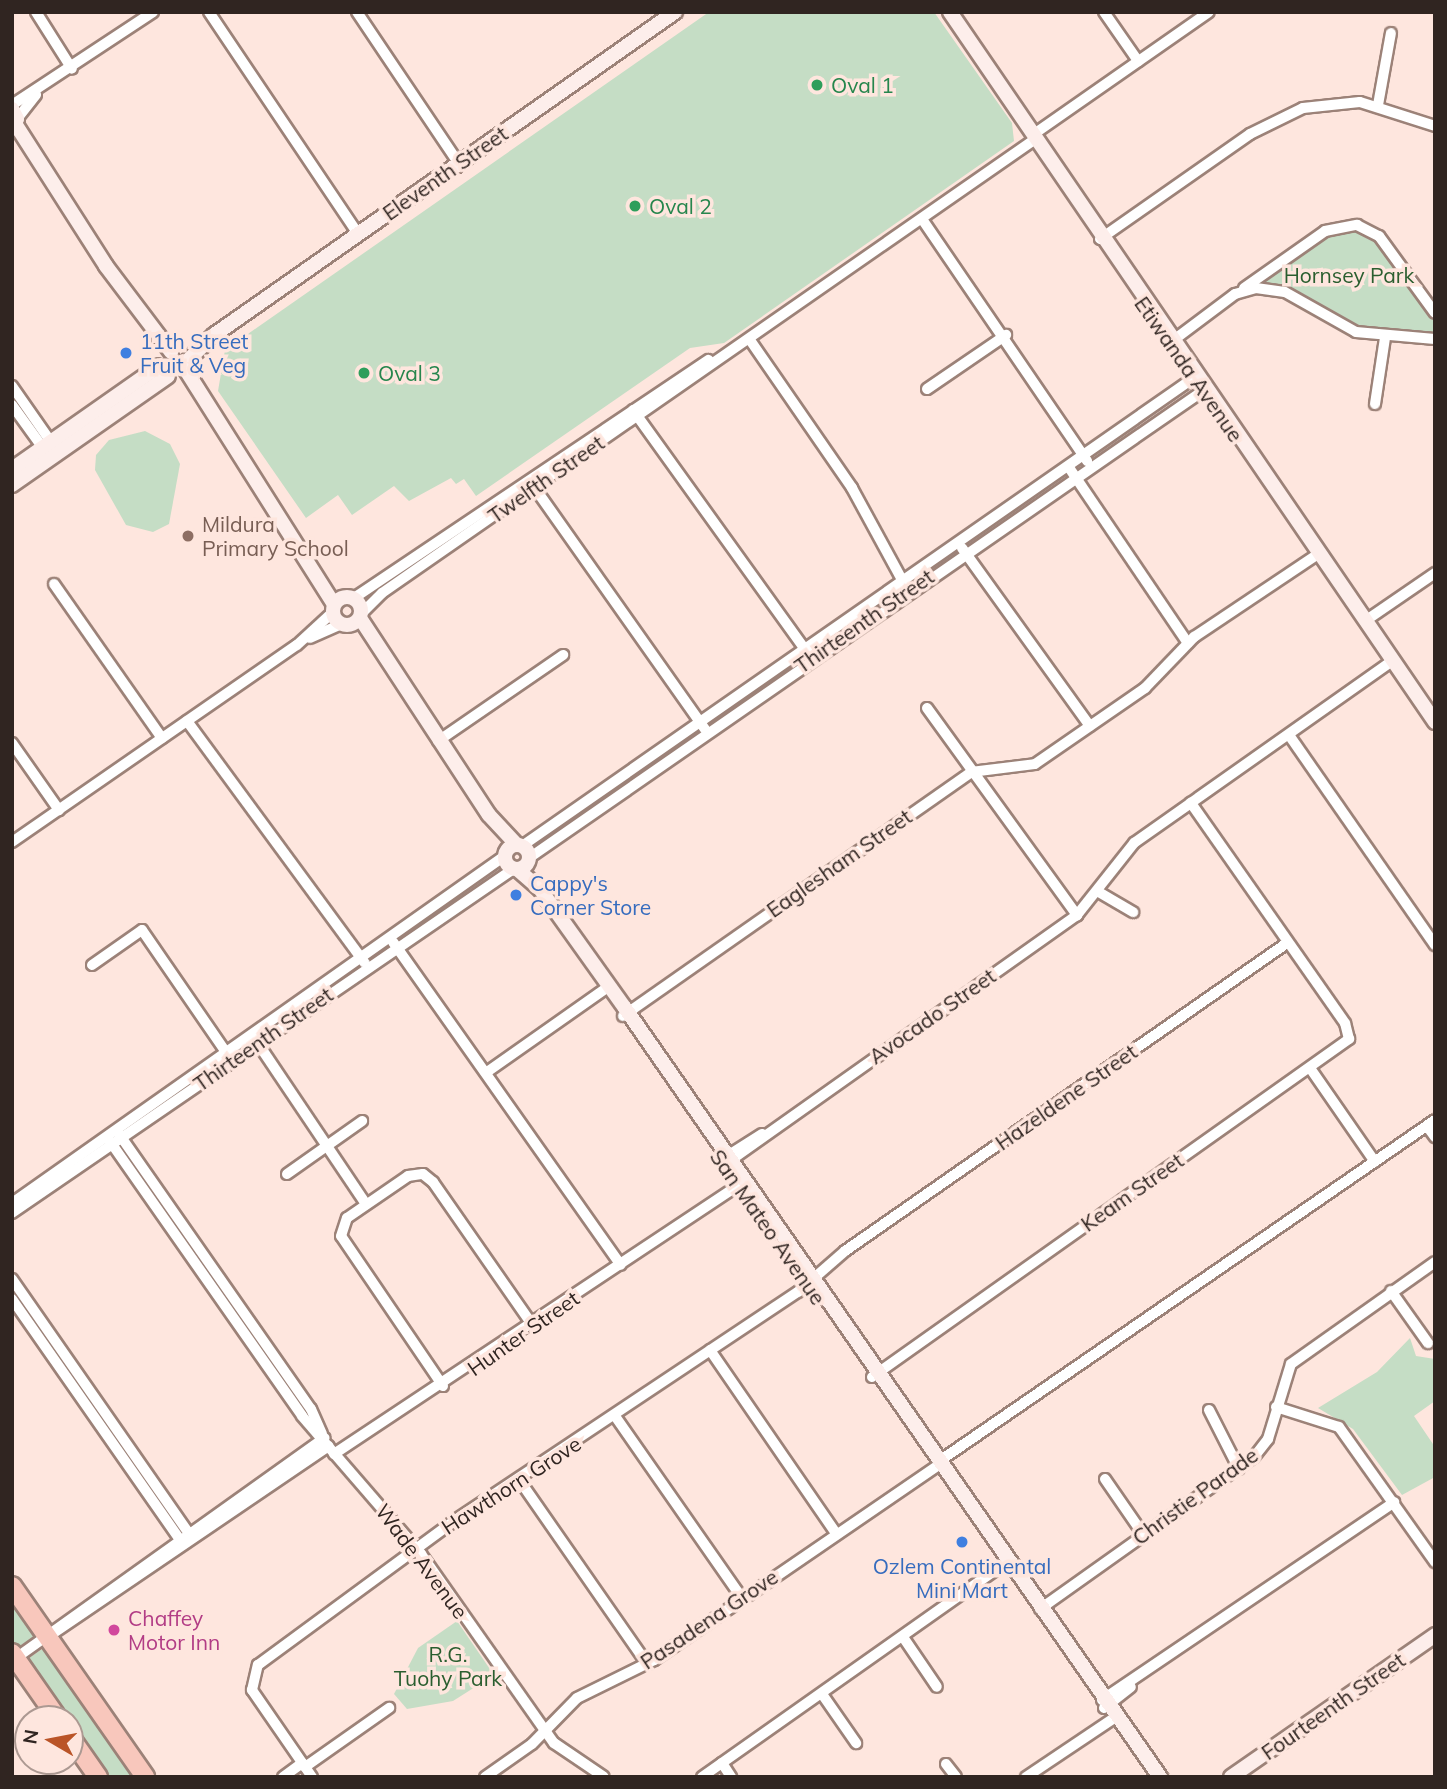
<!DOCTYPE html>
<style>
body{margin:0}
#map{position:relative;width:1447px;height:1789px;overflow:hidden;background:#fee6de;font-family:Mulish,sans-serif}
div>[style]{position:absolute}
[style*='--x']{left:calc(var(--x)*1px);top:calc(var(--y)*1px);width:calc(var(--w)*1px);rotate:calc(var(--a)*1deg)}
.green>*{inset:0;background:#c5ddc5}
.roads{filter:drop-shadow(2px 0 #9c8278) drop-shadow(-2px 0 #9c8278) drop-shadow(0 2px #9c8278) drop-shadow(0 -2px #9c8278)}
.street>*{height:10px;margin:-5px;padding:0 5px;transform-origin:5px;border-radius:5px;background:#fff}
.secondary>*{height:14px;margin:-7px;padding:0 7px;transform-origin:7px;border-radius:7px;background:#fdeeeb}
.secondary>.ring{margin:-7px;padding:0;box-sizing:content-box;background:none;border:14px solid #fdeeeb;border-radius:50%}
.highway>*{height:18px;margin:-9px;padding:0 9px;transform-origin:9px;border-radius:9px;background:#f8c7bc}
.dots>*{width:19px;height:19px;translate:-50% -50%;box-sizing:border-box;border:4px solid #fee6de;border-radius:50%}
span{translate:-50% -50%;white-space:nowrap;text-align:center;line-height:1.15;-webkit-text-stroke:7px #fee6de;paint-order:stroke}
.leisure-label{font-size:21px;color:#27864d}
.left{translate:0 -50%;text-align:left}
.street-label{font-size:21px;color:#302521}
.park-label{font-size:21px;color:#2a5e2f}
.shop-label{font-size:21px;color:#366cbe}
.education-label{font-size:21px;color:#785e54}
.hotel-label{font-size:21px;color:#b23c85}
.frame{position:absolute;inset:0;border:14px solid #302521;pointer-events:none}
.north{position:absolute;left:14px;top:1705px;width:70px;height:70px;box-sizing:border-box;background:#fee6de;border:2px solid #ac9992;border-radius:50%;rotate:280deg;font-size:19px;font-weight:700;line-height:28px;text-align:center;color:#302521}
.north::after{content:'';display:block;margin:auto;width:24px;height:32px;background:#ba5427;clip-path:polygon(50% 0,100% 100%,50% 72%,0 100%)}
</style>
<div id="map">
<div class="green">
<div style="clip-path:polygon(709px 12px,934px 12px,1012px 123px,1014px 141px,724px 343px,690px 348px,476px 496px,464px 479px,456px 484px,451px 478px,409px 501px,394px 486px,352px 515px,338px 495px,306px 518px,218px 391px,225px 350px)"></div>
<div style="clip-path:polygon(1353px 229px,1375px 238px,1393px 261px,1435px 321px,1435px 335px,1364px 330px,1293px 291px,1262px 283px,1327px 235px)"></div>
<div style="clip-path:polygon(145px 431px,170px 444px,180px 464px,169px 524px,153px 532px,126px 525px,95px 470px,96px 455px,109px 440px)"></div>
<div style="clip-path:polygon(1410px 1338px,1416px 1356px,1435px 1359px,1435px 1401px,1414px 1416px,1435px 1447px,1435px 1477px,1402px 1495px,1353px 1429px,1318px 1408px,1377px 1372px)"></div>
<div style="clip-path:polygon(12px 1595px,37px 1635px,17px 1648px,12px 1644px)"></div>
<div style="clip-path:polygon(457px 1621px,494px 1675px,453px 1701px,407px 1709px,394px 1694px,418px 1648px)"></div>
<div style="clip-path:polygon(45px 1647px,139px 1777px,104px 1777px,26px 1660px)"></div>
</div>
<div class="roads">
<div class="street">
<div style="--x:36;--y:12;--w:67;--a:57.7"></div>
<div style="--x:209;--y:12;--w:267;--a:56.1"></div>
<div style="--x:357;--y:12;--w:183;--a:56.1"></div>
<div style="--x:1104;--y:12;--w:60;--a:55.2"></div>
<div style="--x:12;--y:105;--w:169;--a:-33.4"></div>
<div style="--x:1378;--y:105;--w:73;--a:-79.8"></div>
<div style="--x:17;--y:119;--w:31;--a:-52"></div>
<div style="--x:1034;--y:134;--w:213;--a:-34.9"></div>
<div style="--x:922;--y:219;--w:293;--a:55.7"></div>
<div style="--x:1100;--y:239;--w:183;--a:-35"></div>
<div style="--x:1250;--y:134;--w:59;--a:-26.1"></div>
<div style="--x:1303;--y:108;--w:57;--a:-6"></div>
<div style="--x:1360;--y:102;--w:79;--a:17.7"></div>
<div style="--x:1244;--y:288;--w:99;--a:-35.1"></div>
<div style="--x:1325;--y:231;--w:33;--a:-11"></div>
<div style="--x:1357;--y:225;--w:25;--a:27"></div>
<div style="--x:1379;--y:236;--w:95;--a:54"></div>
<div style="--x:750;--y:340;--w:180;--a:55.4"></div>
<div style="--x:852;--y:488;--w:113;--a:61.4"></div>
<div style="--x:1171;--y:342;--w:80;--a:-36.9"></div>
<div style="--x:1235;--y:294;--w:22;--a:-16"></div>
<div style="--x:1256;--y:288;--w:29;--a:8"></div>
<div style="--x:1285;--y:292;--w:81;--a:29.4"></div>
<div style="--x:1356;--y:332;--w:79;--a:5.1"></div>
<div style="--x:12;--y:386;--w:68;--a:55.1"></div>
<div style="--x:927;--y:389;--w:96;--a:-34.4"></div>
<div style="--x:1375;--y:404;--w:67;--a:-81.4"></div>
<div style="--x:12;--y:405;--w:53;--a:54.2"></div>
<div style="--x:633;--y:410;--w:303;--a:54.3"></div>
<div style="--x:1070;--y:469;--w:210;--a:55.9"></div>
<div style="--x:532;--y:484;--w:300;--a:54.8"></div>
<div style="--x:962;--y:548;--w:219;--a:54.3"></div>
<div style="--x:54;--y:584;--w:188;--a:55"></div>
<div style="--x:354;--y:598;--w:427;--a:-33.9"></div>
<div style="--x:362;--y:613;--w:28;--a:-45"></div>
<div style="--x:382;--y:593;--w:798;--a:-34.79"></div>
<div style="--x:1365;--y:621;--w:85;--a:-34.4"></div>
<div style="--x:310;--y:638;--w:34;--a:-24"></div>
<div style="--x:927;--y:708;--w:256;--a:54.1"></div>
<div style="--x:187;--y:721;--w:300;--a:53.7"></div>
<div style="--x:1289;--y:735;--w:256;--a:55.2"></div>
<div style="--x:438;--y:741;--w:152;--a:-34.5"></div>
<div style="--x:12;--y:743;--w:82;--a:55"></div>
<div style="--x:12;--y:842;--w:346;--a:-34.7"></div>
<div style="--x:297;--y:645;--w:49;--a:-42.5"></div>
<div style="--x:522;--y:846;--w:820;--a:-34.87"></div>
<div style="--x:529;--y:858;--w:821;--a:-34.73"></div>
<div style="--x:1097;--y:891;--w:42;--a:30.3"></div>
<div style="--x:393;--y:942;--w:395;--a:54.8"></div>
<div style="--x:92;--y:965;--w:61;--a:-35"></div>
<div style="--x:142;--y:930;--w:155;--a:55.5"></div>
<div style="--x:623;--y:1016;--w:425;--a:-35"></div>
<div style="--x:971;--y:772;--w:64;--a:-7.1"></div>
<div style="--x:1035;--y:764;--w:134;--a:-34.6"></div>
<div style="--x:1145;--y:688;--w:71;--a:-46.1"></div>
<div style="--x:1194;--y:637;--w:149;--a:-33.8"></div>
<div style="--x:255;--y:1039;--w:199;--a:56.1"></div>
<div style="--x:1310;--y:1068;--w:114;--a:55.3"></div>
<div style="--x:487;--y:1072;--w:148;--a:-35.1"></div>
<div style="--x:1427;--y:1126;--w:14;--a:54"></div>
<div style="--x:119;--y:1134;--w:335;--a:55.1"></div>
<div style="--x:311;--y:1409;--w:27;--a:66"></div>
<div style="--x:762;--y:1134;--w:49;--a:147.6"></div>
<div style="--x:721;--y:1160;--w:6;--a:59"></div>
<div style="--x:724;--y:1165;--w:433;--a:-35.3"></div>
<div style="--x:1077;--y:915;--w:92;--a:-51.6"></div>
<div style="--x:1134;--y:843;--w:316;--a:-35.2"></div>
<div style="--x:107;--y:1137;--w:340;--a:55"></div>
<div style="--x:302;--y:1416;--w:182;--a:49.2"></div>
<div style="--x:421;--y:1554;--w:231;--a:54.9"></div>
<div style="--x:554;--y:1743;--w:60;--a:34.2"></div>
<div style="--x:287;--y:1174;--w:92;--a:-35.2"></div>
<div style="--x:12;--y:1203;--w:604;--a:-35.16"></div>
<div style="--x:12;--y:1213;--w:610;--a:-34.45"></div>
<div style="--x:12;--y:1279;--w:312;--a:55.2"></div>
<div style="--x:1391;--y:1291;--w:64;--a:54.6"></div>
<div style="--x:12;--y:1299;--w:295;--a:55.1"></div>
<div style="--x:710;--y:1350;--w:222;--a:55.5"></div>
<div style="--x:872;--y:1377;--w:585;--a:-35.32"></div>
<div style="--x:1349;--y:1039;--w:16;--a:-104"></div>
<div style="--x:1345;--y:1023;--w:269;--a:-125"></div>
<div style="--x:443;--y:1386;--w:181;--a:-124.2"></div>
<div style="--x:341;--y:1236;--w:19;--a:-72"></div>
<div style="--x:347;--y:1218;--w:74;--a:-34.5"></div>
<div style="--x:408;--y:1176;--w:15;--a:-8"></div>
<div style="--x:423;--y:1174;--w:13;--a:39"></div>
<div style="--x:433;--y:1182;--w:175;--a:55.2"></div>
<div style="--x:1276;--y:1407;--w:66;--a:17.6"></div>
<div style="--x:1339;--y:1427;--w:166;--a:54.6"></div>
<div style="--x:1209;--y:1410;--w:66;--a:63"></div>
<div style="--x:615;--y:1416;--w:222;--a:55.1"></div>
<div style="--x:334;--y:1454;--w:493;--a:-33.6"></div>
<div style="--x:938;--y:1462;--w:603;--a:-34.53"></div>
<div style="--x:1105;--y:1479;--w:67;--a:55.4"></div>
<div style="--x:520;--y:1481;--w:223;--a:55.2"></div>
<div style="--x:1040;--y:1609;--w:262;--a:-35.4"></div>
<div style="--x:1254;--y:1457;--w:23;--a:-52"></div>
<div style="--x:1268;--y:1439;--w:78;--a:-73"></div>
<div style="--x:1291;--y:1364;--w:176;--a:-35.3"></div>
<div style="--x:49;--y:1636;--w:338;--a:-34.2"></div>
<div style="--x:903;--y:1637;--w:60;--a:55.8"></div>
<div style="--x:16;--y:1658;--w:379;--a:-35.5"></div>
<div style="--x:822;--y:1694;--w:60;--a:55.2"></div>
<div style="--x:1102;--y:1700;--w:353;--a:-34.1"></div>
<div style="--x:1104;--y:1708;--w:34;--a:-38"></div>
<div style="--x:722;--y:1763;--w:17;--a:57"></div>
<div style="--x:946;--y:1764;--w:16;--a:52"></div>
<div style="--x:305;--y:1767;--w:103;--a:-35.1"></div>
<div style="--x:283;--y:1777;--w:24;--a:-36"></div>
<div style="--x:312;--y:1777;--w:106;--a:-124.6"></div>
<div style="--x:252;--y:1690;--w:26;--a:-77"></div>
<div style="--x:258;--y:1665;--w:243;--a:-36.3"></div>
<div style="--x:454;--y:1521;--w:413;--a:-33.7"></div>
<div style="--x:798;--y:1292;--w:62;--a:-41.1"></div>
<div style="--x:845;--y:1251;--w:539;--a:-34.87"></div>
<div style="--x:485;--y:1777;--w:57;--a:-35.1"></div>
<div style="--x:532;--y:1744;--w:64;--a:-45.6"></div>
<div style="--x:577;--y:1698;--w:86;--a:-26.3"></div>
<div style="--x:654;--y:1660;--w:347;--a:-34.4"></div>
<div style="--x:702;--y:1777;--w:375;--a:-35.2"></div>
<div style="--x:1026;--y:1777;--w:110;--a:-33.8"></div>
</div>
<div class="secondary">
<div style="--x:950;--y:12;--w:860;--a:55.66"></div>
<div style="--x:12;--y:109;--w:11;--a:63"></div>
<div style="--x:17;--y:119;--w:11;--a:117"></div>
<div style="--x:16;--y:125;--w:167;--a:57.4"></div>
<div style="--x:106;--y:266;--w:108;--a:52.9"></div>
<div style="--x:184;--y:364;--w:42;--a:-44"></div>
<div style="--x:214;--y:335;--w:563;--a:-35.02"></div>
<div style="--x:184;--y:367;--w:280;--a:57.7"></div>
<div style="--x:12;--y:469;--w:179;--a:-35"></div>
<div style="--x:12;--y:485;--w:190;--a:-34.9"></div>
<div class="ring" style="left:333px;top:597px;width:14px;height:14px"></div>
<div style="--x:360;--y:618;--w:235;--a:56.8"></div>
<div style="--x:489;--y:815;--w:41;--a:47"></div>
<div class="ring" style="left:505px;top:845px;width:10px;height:10px"></div>
<div style="--x:517;--y:869;--w:30;--a:41"></div>
<div style="--x:540;--y:889;--w:146;--a:54.5"></div>
<div style="--x:625;--y:1008;--w:937;--a:55.17"></div>
<div style="--x:1231;--y:1777;--w:249;--a:-34.8"></div>
</div>
<div class="highway">
<div style="--x:12;--y:1586;--w:233;--a:55.1"></div>
<div style="--x:12;--y:1653;--w:80;--a:55.1"></div>
<div style="--x:70;--y:1737;--w:49;--a:55"></div>
</div>
</div>
<div class="dots">
<div style="left:817px;top:85px;background:#2e9e5b"></div>
<div style="left:635px;top:206px;background:#2e9e5b"></div>
<div style="left:126px;top:353px;background:#3f7fe0"></div>
<div style="left:364px;top:373px;background:#2e9e5b"></div>
<div style="left:188px;top:536px;background:#8d6e63"></div>
<div style="left:516px;top:895px;background:#3f7fe0"></div>
<div style="left:962px;top:1542px;background:#3f7fe0"></div>
<div style="left:114px;top:1630px;background:#d1479c"></div>
</div>
<div class="leisure-label">
<span class="left" style="left:831px;top:85px">Oval 1</span>
<span class="left" style="left:649px;top:206px">Oval 2</span>
<span class="left" style="left:378px;top:373px">Oval 3</span>
</div>
<div class="street-label">
<span style="left:445px;top:173px;rotate:-35deg">Eleventh Street</span>
<span style="left:1189px;top:369px;rotate:55deg">Etiwanda Avenue</span>
<span style="left:546px;top:479px;rotate:-35deg">Twelfth Street</span>
<span style="left:864px;top:621px;rotate:-35deg">Thirteenth Street</span>
<span style="left:839px;top:863px;rotate:-35deg">Eaglesham Street</span>
<span style="left:932px;top:1016px;rotate:-35deg">Avocado Street</span>
<span style="left:263px;top:1039px;rotate:-35deg">Thirteenth Street</span>
<span style="left:1066px;top:1097px;rotate:-35deg">Hazeldene Street</span>
<span style="left:1132px;top:1192px;rotate:-35deg">Keam Street</span>
<span style="left:768px;top:1227px;rotate:55deg">San Mateo Avenue</span>
<span style="left:523px;top:1333px;rotate:-35deg">Hunter Street</span>
<span style="left:511px;top:1485px;rotate:-33deg">Hawthorn Grove</span>
<span style="left:1195px;top:1496px;rotate:-36deg">Christie Parade</span>
<span style="left:422px;top:1561px;rotate:53deg">Wade Avenue</span>
<span style="left:709px;top:1619px;rotate:-34deg">Pasadena Grove</span>
<span style="left:1333px;top:1706px;rotate:-35deg">Fourteenth Street</span>
</div>
<div class="park-label">
<span style="left:1349px;top:275px">Hornsey Park</span>
<span style="left:448px;top:1666px">R.G.<br>Tuohy Park</span>
</div>
<div class="shop-label">
<span class="left" style="left:140px;top:353px">11th Street<br>Fruit &amp; Veg</span>
<span class="left" style="left:530px;top:895px">Cappy's<br>Corner Store</span>
<span style="left:962px;top:1578px">Ozlem Continental<br>Mini Mart</span>
</div>
<div class="education-label">
<span class="left" style="left:202px;top:536px">Mildura<br>Primary School</span>
</div>
<div class="hotel-label">
<span class="left" style="left:128px;top:1630px">Chaffey<br>Motor Inn</span>
</div>
<div class="frame"></div>
<div class="north">N</div>
</div>
